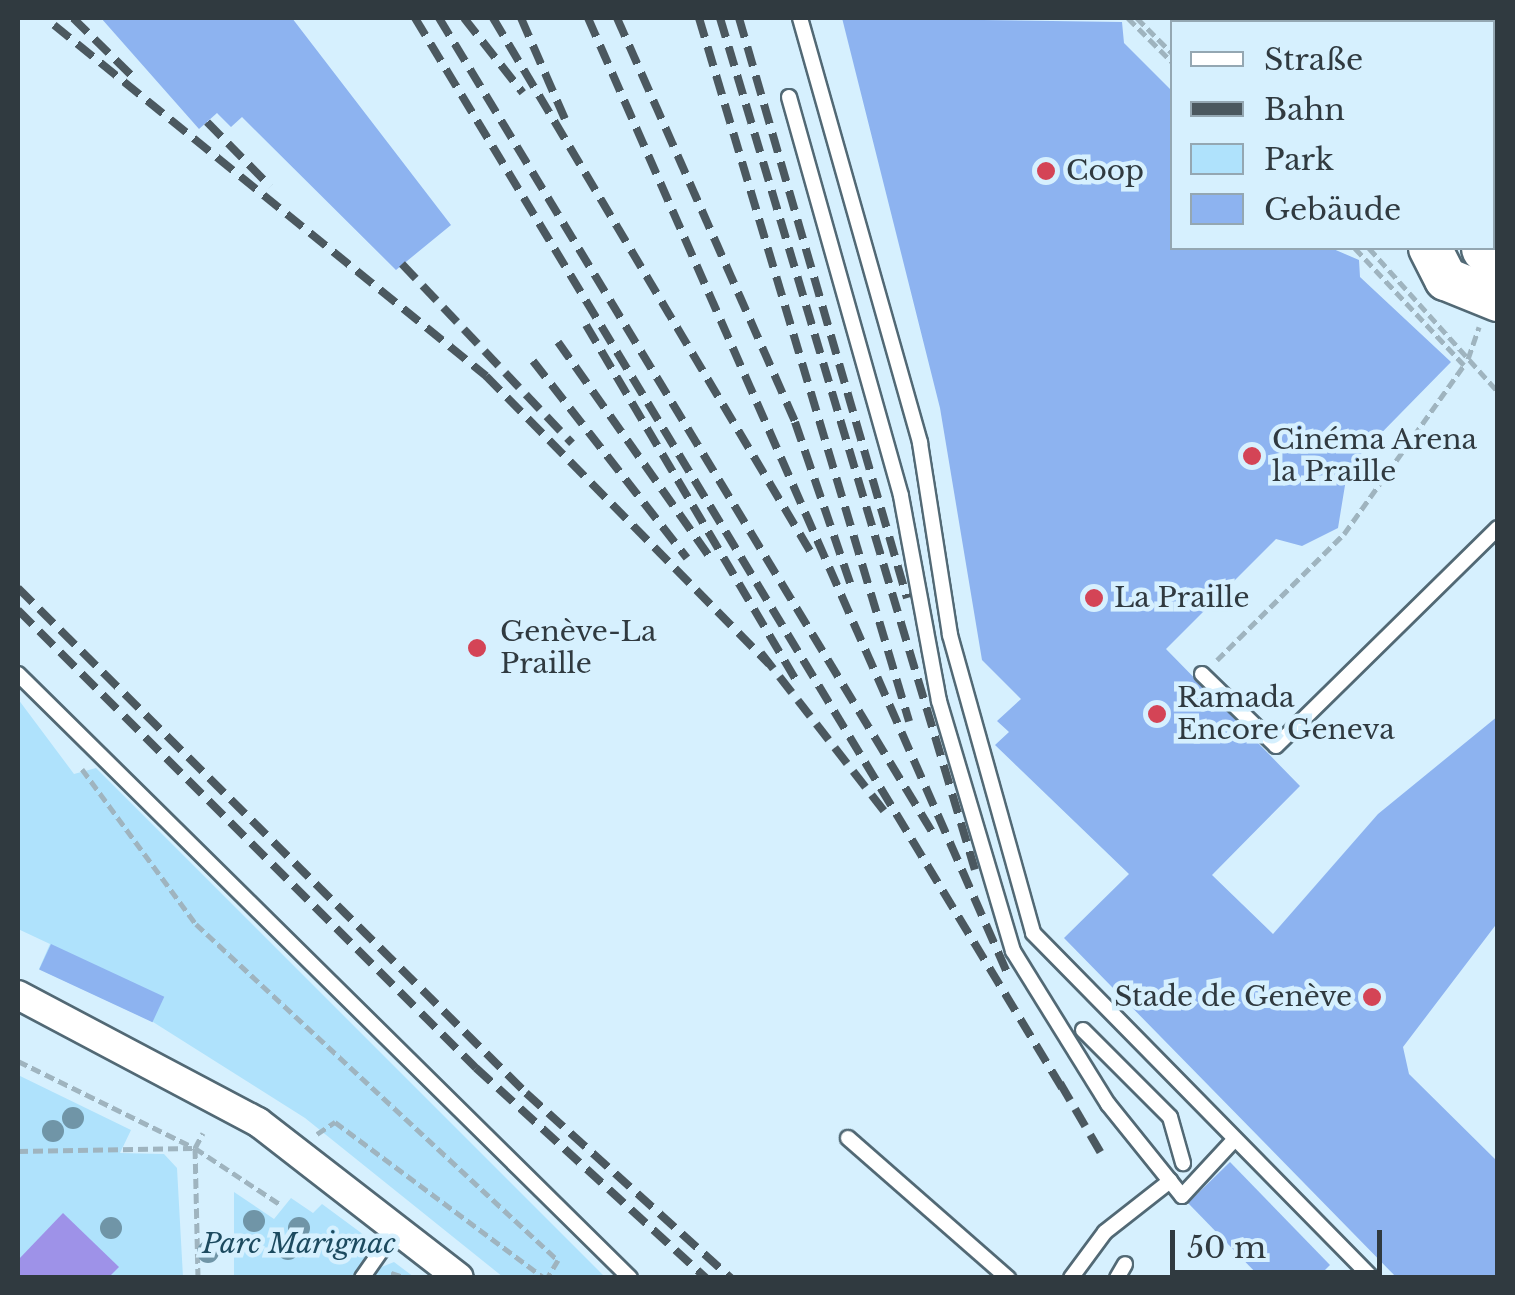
<!DOCTYPE html>
<meta charset="utf-8">
<style>
body{margin:0}
#map{position:relative;width:1515px;height:1295px;overflow:hidden;background:#d6f0fe;font-family:"Libre Baskerville",serif}
div>[style]{position:absolute}
[style*='--x']{left:calc(var(--x)*1px);top:calc(var(--y)*1px);width:calc(var(--w)*1px);rotate:calc(var(--a)*1deg)}
.green>*{inset:0;background:#afe2fc}
.water>*{inset:0;background:#9e92e8}
.building>*{inset:0;background:#8db3f0;transform-origin:0 0}
.path>*{height:5px;margin-top:-2.5px;transform-origin:0;background:repeating-linear-gradient(90deg,#9fb4bf 0 10px,transparent 0 15px)}
.roads{filter:drop-shadow(2px 0 #526975) drop-shadow(-2px 0 #526975) drop-shadow(0 2px #526975) drop-shadow(0 -2px #526975)}
.lane>*{height:14px;margin:-7px;padding:0 7px;transform-origin:7px;border-radius:7px;background:#fff}
.street>*{height:28px;margin:-14px;padding:0 14px;transform-origin:14px;border-radius:14px;background:#fff}
.primary>*{height:42px;margin:-21px;padding:0 21px;transform-origin:21px;border-radius:21px;background:#fff}
.highway>*{height:50px;margin:-25px;padding:0 25px;transform-origin:25px;border-radius:25px;background:#fff}
.rail>*{height:8px;margin-top:-4px;transform-origin:0;background:repeating-linear-gradient(90deg,#4b585f 0 20px,transparent 0 30px)}
.trees>*{width:22px;height:22px;margin:-11px;border-radius:50%;background:#7095a7}
.dots>*{width:28px;height:28px;translate:-50% -50%;box-sizing:border-box;border:5px solid #d6f0fe;border-radius:50%}
span{translate:-50% -50%;white-space:nowrap;text-align:center;line-height:1.15;-webkit-text-stroke:9px #d6f0fe;paint-order:stroke}
.poi-label{font-size:28px;color:#303a40}
.left{translate:0 -50%;text-align:left}
.right{translate:-100% -50%;text-align:right}
.park-label{font-size:28px;color:#1c4a5f;font-style:italic}
.frame{position:absolute;inset:0;border:20px solid #303a40;pointer-events:none}
.legend{position:absolute;left:1170px;top:20px;width:325px;height:230px;box-sizing:border-box;background:#d6f0fe;border:2px solid #94a7b2;margin:0;padding:12px 18px;list-style:none;font-size:30px;color:#303a40}
.legend li{display:flex;align-items:center;gap:20px;height:50px}
.legend b{width:50px;border:2px solid #94a7b2}
.scale{position:absolute;left:1170px;top:1230px;width:212px;height:45px;box-sizing:border-box;border:5px solid #303a40;border-top:0;padding-left:12px;font-size:30px;line-height:35px;white-space:nowrap;color:#303a40;-webkit-text-stroke:8px #d6f0fe;paint-order:stroke}
</style>
<div id="map">
<div class="green">
<div style="clip-path:polygon(18px 699px,74px 774px,96px 768px,605px 1277px,503px 1277px,305px 1118px,153px 1022px,39px 969px,50px 944px,18px 929px)"></div>
<div style="clip-path:polygon(18px 1075px,131px 1130px,120px 1153px,164px 1154px,177px 1168px,183px 1277px,18px 1277px)"></div>
<div style="clip-path:polygon(234px 1192px,274px 1219px,291px 1198px,313px 1213px,322px 1204px,364px 1235px,363px 1254px,379px 1268px,394px 1262px,414px 1277px,234px 1278px)"></div>
</div>
<div class="water">
<div style="clip-path:polygon(63px 1213px,119px 1267px,109px 1277px,18px 1277px,18px 1260px)"></div>
</div>
<div class="building">
<div style="clip-path:polygon(101px 18px,292px 18px,451px 225px,396px 270px,242px 117px,231px 127px,217px 113px,199px 129px)"></div>
<div style="clip-path:polygon(842px 18px,1122px 22px,1124px 43px,1172px 91px,1172px 248px,1331px 248px,1359px 260px,1360px 277px,1451px 362px,1348px 467px,1338px 528px,1302px 546px,1276px 539px,1166px 649px,1300px 786px,1212px 875px,1273px 934px,1378px 814px,1498px 716px,1498px 922px,1403px 1047px,1409px 1074px,1498px 1162px,1498px 1278px,1397px 1278px,1064px 938px,1129px 874px,995px 745px,1009px 732px,997px 721px,1021px 699px,982px 660px,940px 408px)"></div>
<div style="left:51px;top:944px;width:125px;height:28px;rotate:25deg"></div>
<div style="clip-path:polygon(1230px 1162px,1330px 1265px,1317px 1278px,1261px 1278px,1188px 1203px)"></div>
</div>
<div class="path">
<div style="--x:1128;--y:18;--w:62;--a:45"></div>
<div style="--x:1137;--y:18;--w:49;--a:45"></div>
<div style="--x:1369;--y:248;--w:193;--a:48.1"></div>
<div style="--x:1468;--y:359;--w:34;--a:-71"></div>
<div style="--x:1217;--y:660;--w:179;--a:-44.8"></div>
<div style="--x:1344;--y:534;--w:207;--a:-54.6"></div>
<div style="--x:1464;--y:365;--w:160;--a:-133"></div>
<div style="--x:82;--y:769;--w:192;--a:53.7"></div>
<div style="--x:196;--y:924;--w:494;--a:42.9"></div>
<div style="--x:558;--y:1260;--w:21;--a:121"></div>
<div style="--x:18;--y:1061;--w:197;--a:26.2"></div>
<div style="--x:195;--y:1148;--w:103;--a:33.5"></div>
<div style="--x:317;--y:1134;--w:22;--a:-34"></div>
<div style="--x:335;--y:1122;--w:261;--a:36.7"></div>
<div style="--x:18;--y:1151;--w:174;--a:-1"></div>
<div style="--x:391;--y:1273;--w:16;--a:18"></div>
<div style="--x:198;--y:1278;--w:130;--a:-91.3"></div>
<div style="--x:195;--y:1148;--w:17;--a:-62"></div>
</div>
<div class="roads">
<div class="lane">
<div style="--x:800;--y:18;--w:442;--a:74.2"></div>
<div style="--x:920;--y:443;--w:194;--a:81.1"></div>
<div style="--x:950;--y:635;--w:309;--a:74.4"></div>
<div style="--x:1033;--y:933;--w:484;--a:45.5"></div>
<div style="--x:789;--y:97;--w:414;--a:74.3"></div>
<div style="--x:901;--y:496;--w:208;--a:79.5"></div>
<div style="--x:939;--y:701;--w:261;--a:73.5"></div>
<div style="--x:1013;--y:951;--w:180;--a:58.2"></div>
<div style="--x:1108;--y:1104;--w:118;--a:51.2"></div>
<div style="--x:1182;--y:1196;--w:76;--a:-47.1"></div>
<div style="--x:18;--y:674;--w:860;--a:44.62"></div>
<div style="--x:1202;--y:674;--w:103;--a:44.2"></div>
<div style="--x:1276;--y:746;--w:311;--a:-44.5"></div>
<div style="--x:1083;--y:1030;--w:123;--a:45"></div>
<div style="--x:1170;--y:1117;--w:48;--a:74.2"></div>
<div style="--x:848;--y:1138;--w:213;--a:41.2"></div>
<div style="--x:362;--y:1278;--w:61;--a:-55"></div>
<div style="--x:1071;--y:1278;--w:57;--a:-53.5"></div>
<div style="--x:1105;--y:1232;--w:83;--a:-38.1"></div>
<div style="--x:1117;--y:1278;--w:16;--a:-60"></div>
</div>
<div class="street">
<div style="--x:18;--y:995;--w:272;--a:27.9"></div>
<div style="--x:258;--y:1122;--w:254;--a:37.8"></div>
</div>
<div class="primary">
<div style="--x:1203;--y:18;--w:6;--a:39"></div>
<div style="--x:1363;--y:18;--w:6;--a:45"></div>
<div style="--x:1492;--y:45;--w:7;--a:-27"></div>
<div style="--x:1492;--y:158;--w:6;--a:18"></div>
<div style="--x:1430;--y:248;--w:35;--a:63"></div>
<div style="--x:1446;--y:279;--w:56;--a:22"></div>
</div>
<div class="highway">
<div style="--x:1257;--y:18;--w:6;--a:39"></div>
<div style="--x:1315;--y:18;--w:6;--a:39"></div>
<div style="--x:1492;--y:195;--w:8;--a:40"></div>
<div style="--x:1487;--y:248;--w:15;--a:42"></div>
</div>
</div>
<div class="rail">
<div style="--x:73;--y:18;--w:84;--a:44.5"></div>
<div style="--x:415;--y:18;--w:1256;--a:58.84"></div>
<div style="--x:439;--y:18;--w:955;--a:58.79"></div>
<div style="--x:464;--y:18;--w:95;--a:51.8"></div>
<div style="--x:493;--y:18;--w:620;--a:59.26"></div>
<div style="--x:521;--y:18;--w:110;--a:66.5"></div>
<div style="--x:588;--y:18;--w:1045;--a:66.3"></div>
<div style="--x:617;--y:18;--w:441;--a:66.2"></div>
<div style="--x:795;--y:422;--w:173;--a:71.1"></div>
<div style="--x:699;--y:18;--w:734;--a:73.37"></div>
<div style="--x:720;--y:18;--w:889;--a:73.34"></div>
<div style="--x:739;--y:18;--w:604;--a:73.85"></div>
<div style="--x:54;--y:25;--w:557;--a:39.09"></div>
<div style="--x:486;--y:376;--w:404;--a:45.5"></div>
<div style="--x:207;--y:122;--w:90;--a:45.5"></div>
<div style="--x:402;--y:264;--w:247;--a:46.5"></div>
<div style="--x:586;--y:325;--w:415;--a:59.4"></div>
<div style="--x:558;--y:342;--w:262;--a:54.8"></div>
<div style="--x:533;--y:361;--w:250;--a:52"></div>
<div style="--x:18;--y:588;--w:716;--a:44.83"></div>
<div style="--x:526;--y:1093;--w:276;--a:42.1"></div>
<div style="--x:18;--y:610;--w:648;--a:45"></div>
<div style="--x:476;--y:1068;--w:311;--a:42.4"></div>
<div style="--x:761;--y:653;--w:200;--a:52.1"></div>
<div style="--x:1060;--y:1083;--w:83;--a:59.7"></div>
</div>
<div class="trees">
<div style="left:73px;top:1118px"></div>
<div style="left:53px;top:1131px"></div>
<div style="left:254px;top:1221px"></div>
<div style="left:111px;top:1228px"></div>
<div style="left:299px;top:1228px"></div>
<div style="left:343px;top:1247px"></div>
<div style="left:288px;top:1249px"></div>
<div style="left:208px;top:1252px"></div>
</div>
<div class="dots">
<div style="left:1046px;top:171px;background:#d44456"></div>
<div style="left:1252px;top:456px;background:#d44456"></div>
<div style="left:1094px;top:598px;background:#d44456"></div>
<div style="left:477px;top:648px;background:#d44456"></div>
<div style="left:1157px;top:714px;background:#d44456"></div>
<div style="left:1372px;top:997px;background:#d44456"></div>
</div>
<div class="poi-label">
<span class="left" style="left:1066px;top:171px">Coop</span>
<span class="left" style="left:1272px;top:456px">Cinéma Arena<br>la Praille</span>
<span class="left" style="left:1114px;top:598px">La Praille</span>
<span class="left" style="left:500px;top:648px">Genève-La<br>Praille</span>
<span class="left" style="left:1177px;top:714px">Ramada<br>Encore Geneva</span>
<span class="right" style="left:1352px;top:997px">Stade de Genève</span>
</div>
<div class="park-label">
<span style="left:299px;top:1244px">Parc Marignac</span>
</div>
<div class="frame"></div>
<ul class="legend">
<li><b style="height:12px;background:#fff"></b>Straße</li>
<li><b style="height:12px;background:#4b585f"></b>Bahn</li>
<li><b style="height:28px;background:#afe2fc"></b>Park</li>
<li><b style="height:28px;background:#8db3f0"></b>Gebäude</li>
</ul>
<div class="scale">50 m</div>
</div>
